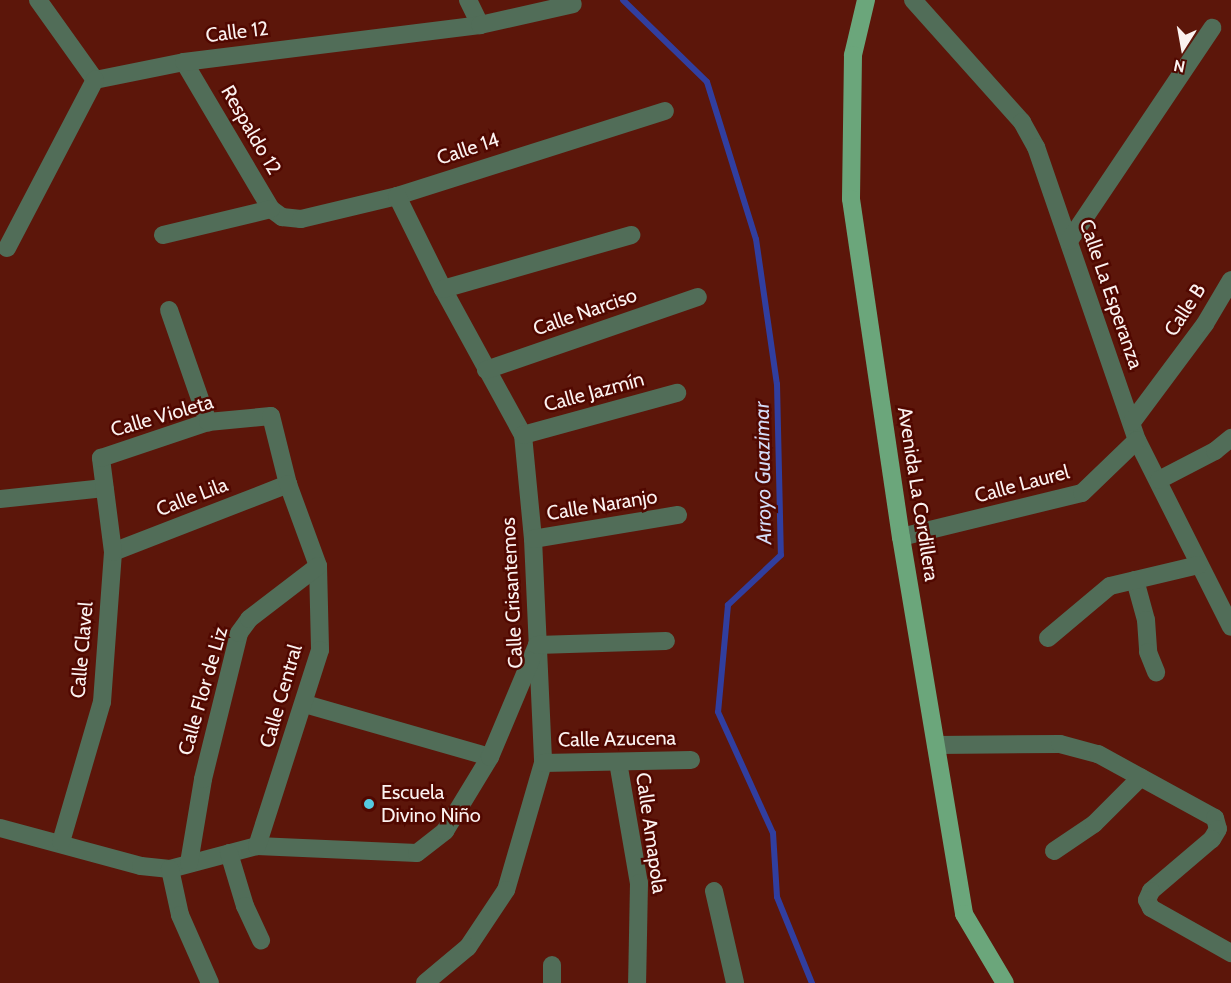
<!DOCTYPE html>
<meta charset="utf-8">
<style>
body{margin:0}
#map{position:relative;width:1231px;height:983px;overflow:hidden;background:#5c160a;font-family:Cabin,sans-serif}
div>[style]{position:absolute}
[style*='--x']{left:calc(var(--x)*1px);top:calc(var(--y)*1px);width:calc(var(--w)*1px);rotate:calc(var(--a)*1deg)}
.stream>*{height:6px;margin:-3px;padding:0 3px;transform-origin:3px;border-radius:3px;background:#313e9f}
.minor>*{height:18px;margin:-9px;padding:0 9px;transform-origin:9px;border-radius:9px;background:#516d58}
.major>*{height:18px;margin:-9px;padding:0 9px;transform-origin:9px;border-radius:9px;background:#6ba67b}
.dots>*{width:16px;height:16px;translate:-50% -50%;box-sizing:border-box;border:3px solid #500800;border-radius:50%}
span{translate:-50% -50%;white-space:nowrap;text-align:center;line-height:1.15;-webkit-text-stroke:5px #500800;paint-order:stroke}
.street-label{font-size:20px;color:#fbf2f0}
.poi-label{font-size:20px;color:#fbf2f0}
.left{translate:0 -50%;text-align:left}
.water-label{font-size:21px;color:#d3dbf6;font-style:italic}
.north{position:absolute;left:1153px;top:18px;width:60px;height:60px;-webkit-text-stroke:4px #500800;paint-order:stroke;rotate:191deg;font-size:16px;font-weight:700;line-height:24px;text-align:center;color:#fbf2f0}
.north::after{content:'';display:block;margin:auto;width:21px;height:27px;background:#fbf2f0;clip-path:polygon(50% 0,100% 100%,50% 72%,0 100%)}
</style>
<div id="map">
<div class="stream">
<div style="--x:623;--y:0;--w:117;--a:44.3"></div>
<div style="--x:707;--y:82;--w:164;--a:72.7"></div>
<div style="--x:756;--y:239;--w:147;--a:81.8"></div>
<div style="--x:777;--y:384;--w:171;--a:88.7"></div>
<div style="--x:781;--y:555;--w:73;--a:136.7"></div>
<div style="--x:728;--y:605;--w:107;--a:95.3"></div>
<div style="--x:718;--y:712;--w:133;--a:65.6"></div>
<div style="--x:773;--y:833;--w:64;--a:86.4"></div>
<div style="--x:777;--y:897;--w:93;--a:67.9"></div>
</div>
<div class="minor">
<div style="--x:38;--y:0;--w:98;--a:54.5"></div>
<div style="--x:468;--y:0;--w:28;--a:64"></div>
<div style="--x:913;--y:0;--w:164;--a:48.2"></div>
<div style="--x:1022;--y:122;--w:29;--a:61"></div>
<div style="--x:1036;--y:147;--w:310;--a:71"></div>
<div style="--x:1137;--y:440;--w:209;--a:63.3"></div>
<div style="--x:184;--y:62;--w:171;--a:59.4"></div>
<div style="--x:271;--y:209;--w:14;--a:36"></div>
<div style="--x:282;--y:217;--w:19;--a:6"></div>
<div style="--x:301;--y:219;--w:99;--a:-13.5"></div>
<div style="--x:397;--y:196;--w:281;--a:-17.6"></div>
<div style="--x:95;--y:80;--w:91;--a:-11.4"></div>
<div style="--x:184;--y:62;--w:298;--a:-7.1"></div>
<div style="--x:480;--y:25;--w:95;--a:-12.7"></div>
<div style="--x:397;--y:196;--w:104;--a:63.7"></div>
<div style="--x:443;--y:289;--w:166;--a:61.3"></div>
<div style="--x:523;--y:435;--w:104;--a:84.5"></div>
<div style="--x:533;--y:539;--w:224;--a:87.4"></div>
<div style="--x:543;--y:763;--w:132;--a:106.2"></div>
<div style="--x:506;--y:890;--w:69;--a:123.7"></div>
<div style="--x:468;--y:947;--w:56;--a:140.1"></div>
<div style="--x:163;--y:235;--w:111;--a:-13.5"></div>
<div style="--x:1069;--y:241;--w:257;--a:-56.1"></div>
<div style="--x:7;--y:248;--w:190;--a:-62.4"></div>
<div style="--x:443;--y:289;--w:196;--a:-16"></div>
<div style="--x:169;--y:310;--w:119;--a:70.8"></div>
<div style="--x:486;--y:370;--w:224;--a:-19"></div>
<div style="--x:1132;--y:422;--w:122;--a:-53.3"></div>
<div style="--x:1205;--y:324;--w:51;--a:-59.4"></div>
<div style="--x:523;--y:435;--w:160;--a:-15.3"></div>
<div style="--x:1159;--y:480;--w:63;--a:-27.4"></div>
<div style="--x:1215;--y:451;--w:21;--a:-39"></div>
<div style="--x:0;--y:499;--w:105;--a:-6"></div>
<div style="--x:901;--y:537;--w:186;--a:-13.7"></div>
<div style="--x:1082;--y:493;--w:76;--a:-43.9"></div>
<div style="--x:533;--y:539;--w:147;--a:-9.4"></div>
<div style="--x:113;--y:552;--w:188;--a:-21.2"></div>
<div style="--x:1135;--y:580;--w:41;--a:74.6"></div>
<div style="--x:1146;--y:620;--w:32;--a:86"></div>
<div style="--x:1148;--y:652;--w:22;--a:68"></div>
<div style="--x:1048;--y:638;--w:81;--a:-40"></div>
<div style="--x:1110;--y:586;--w:91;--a:-13.3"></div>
<div style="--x:305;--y:704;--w:192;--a:16"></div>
<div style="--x:936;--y:745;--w:124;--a:-0.5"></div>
<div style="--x:1060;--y:744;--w:39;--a:15"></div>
<div style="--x:1098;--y:754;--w:133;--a:28.7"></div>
<div style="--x:1215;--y:818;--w:11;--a:75"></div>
<div style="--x:1218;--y:829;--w:12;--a:121"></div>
<div style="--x:1212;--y:839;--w:80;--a:139.6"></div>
<div style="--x:1151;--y:891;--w:10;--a:114"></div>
<div style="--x:1147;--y:900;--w:9;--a:63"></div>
<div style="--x:1151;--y:908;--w:92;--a:29.4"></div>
<div style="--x:618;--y:762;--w:123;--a:80.2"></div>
<div style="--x:639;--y:883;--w:100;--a:91.1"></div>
<div style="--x:543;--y:763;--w:148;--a:-1.2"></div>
<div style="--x:0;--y:828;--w:146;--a:15.1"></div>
<div style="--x:141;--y:866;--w:29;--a:6"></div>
<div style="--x:170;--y:869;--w:90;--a:-14.8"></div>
<div style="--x:257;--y:846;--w:160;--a:2.5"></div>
<div style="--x:417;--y:853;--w:36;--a:-38"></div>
<div style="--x:445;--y:831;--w:87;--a:-58.7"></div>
<div style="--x:490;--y:757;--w:121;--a:-67.2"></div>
<div style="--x:537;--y:645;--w:129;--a:-1.8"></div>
<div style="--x:61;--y:842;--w:146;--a:-73.7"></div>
<div style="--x:102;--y:702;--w:150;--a:-85.8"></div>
<div style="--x:113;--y:552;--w:95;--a:-97.3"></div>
<div style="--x:101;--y:458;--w:113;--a:-18.6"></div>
<div style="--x:208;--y:422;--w:63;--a:-5.4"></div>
<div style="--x:271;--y:416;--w:70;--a:76"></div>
<div style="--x:288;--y:484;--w:87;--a:69.9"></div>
<div style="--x:318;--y:566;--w:84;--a:88.6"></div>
<div style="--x:320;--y:650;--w:206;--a:107.8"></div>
<div style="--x:1054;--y:851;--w:48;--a:-34"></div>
<div style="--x:1094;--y:824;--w:66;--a:-45"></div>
<div style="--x:229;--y:853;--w:55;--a:73.2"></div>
<div style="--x:245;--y:906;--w:38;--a:65"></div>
<div style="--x:189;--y:863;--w:85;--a:-80.5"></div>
<div style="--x:203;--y:779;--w:150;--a:-76.1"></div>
<div style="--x:239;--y:633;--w:17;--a:-54"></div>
<div style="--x:249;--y:619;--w:87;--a:-37.5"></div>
<div style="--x:170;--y:869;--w:47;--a:77.7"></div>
<div style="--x:180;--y:915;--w:74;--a:66.2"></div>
<div style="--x:714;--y:891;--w:94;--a:77.1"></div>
<div style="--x:552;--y:983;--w:18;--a:-90"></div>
</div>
<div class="major">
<div style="--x:866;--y:0;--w:57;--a:103.3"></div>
<div style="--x:853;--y:55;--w:144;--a:90.8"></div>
<div style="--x:851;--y:199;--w:342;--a:81.6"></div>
<div style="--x:901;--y:537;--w:382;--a:80.5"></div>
<div style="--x:964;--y:914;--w:80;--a:59.3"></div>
</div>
<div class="dots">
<div style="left:369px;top:804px;background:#55cae0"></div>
</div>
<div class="street-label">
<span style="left:237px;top:32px;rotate:-7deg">Calle 12</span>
<span style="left:251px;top:130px;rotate:60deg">Respaldo 12</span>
<span style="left:468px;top:149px;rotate:-18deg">Calle 14</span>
<span style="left:1111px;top:294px;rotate:71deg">Calle La Esperanza</span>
<span style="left:1185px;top:310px;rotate:-57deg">Calle B</span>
<span style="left:585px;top:312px;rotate:-19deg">Calle Narciso</span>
<span style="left:594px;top:392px;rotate:-15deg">Calle Jazmín</span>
<span style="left:162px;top:416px;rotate:-16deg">Calle Violeta</span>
<span style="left:1022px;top:484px;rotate:-15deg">Calle Laurel</span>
<span style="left:918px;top:494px;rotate:81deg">Avenida La Cordillera</span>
<span style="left:192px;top:497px;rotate:-21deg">Calle Lila</span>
<span style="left:602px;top:505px;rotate:-9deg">Calle Naranjo</span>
<span style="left:512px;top:593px;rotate:-93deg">Calle Crisantemos</span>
<span style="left:82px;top:650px;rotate:-85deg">Calle Clavel</span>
<span style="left:203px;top:691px;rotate:-74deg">Calle Flor de Liz</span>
<span style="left:281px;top:696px;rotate:-74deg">Calle Central</span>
<span style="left:617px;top:739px;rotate:-1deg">Calle Azucena</span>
<span style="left:651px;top:833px;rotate:82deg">Calle Amapola</span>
</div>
<div class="poi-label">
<span class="left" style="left:381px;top:804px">Escuela<br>Divino Niño</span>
</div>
<div class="water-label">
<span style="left:763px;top:473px;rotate:-91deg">Arroyo Guazimar</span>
</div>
<div class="north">N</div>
</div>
